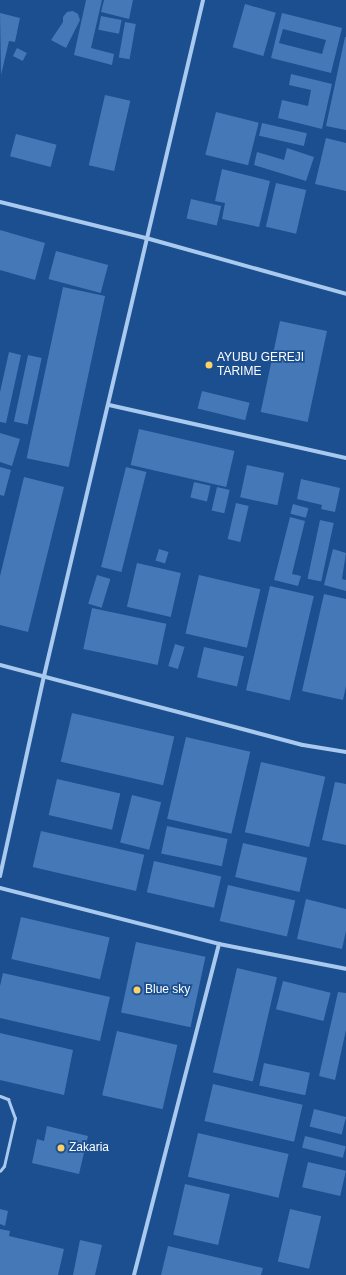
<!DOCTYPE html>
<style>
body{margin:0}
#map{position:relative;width:346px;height:1275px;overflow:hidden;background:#1b4f8f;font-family:Arial,sans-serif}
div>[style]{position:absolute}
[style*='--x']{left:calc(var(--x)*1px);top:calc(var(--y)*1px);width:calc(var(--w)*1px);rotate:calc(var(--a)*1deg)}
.building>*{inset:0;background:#4478b7;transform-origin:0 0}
.service>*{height:3px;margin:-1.5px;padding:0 1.5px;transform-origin:1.5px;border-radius:1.5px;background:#a9c9ee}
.minor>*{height:4px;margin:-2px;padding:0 2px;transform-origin:2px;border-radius:2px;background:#a9c9ee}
.dots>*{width:11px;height:11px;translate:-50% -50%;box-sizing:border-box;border:2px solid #1b4f8f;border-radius:50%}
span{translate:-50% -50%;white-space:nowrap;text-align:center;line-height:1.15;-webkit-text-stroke:3.5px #1b4f8f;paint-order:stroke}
.poi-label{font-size:12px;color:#fff}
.left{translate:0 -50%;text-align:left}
</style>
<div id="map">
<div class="building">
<div style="clip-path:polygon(86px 0,102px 0,91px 48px,114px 54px,112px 65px,74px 55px)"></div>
<div style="clip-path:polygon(104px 0,133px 0,129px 19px,101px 12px)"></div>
<div style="left:245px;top:4px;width:32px;height:45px;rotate:16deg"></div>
<div style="clip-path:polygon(73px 11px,78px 14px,80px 20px,66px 48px,51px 40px,63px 22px,63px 17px,67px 12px)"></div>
<div style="clip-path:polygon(0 13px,20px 18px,15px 42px,9px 41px,1px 75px)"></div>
<div style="clip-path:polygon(evenodd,282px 13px,342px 28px,331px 73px,271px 58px,282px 13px,283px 29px,326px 40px,322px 54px,279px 43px,283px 29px)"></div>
<div style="left:101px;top:16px;width:21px;height:14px;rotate:11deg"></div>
<div style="left:125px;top:22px;width:11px;height:36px;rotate:10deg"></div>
<div style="clip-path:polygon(345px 37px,346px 37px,346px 130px,326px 126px)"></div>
<div style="left:17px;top:48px;width:11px;height:9px;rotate:27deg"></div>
<div style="clip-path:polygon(291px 74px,332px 84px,322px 129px,278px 118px,282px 100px,308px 106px,311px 90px,289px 85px)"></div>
<div style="left:105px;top:95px;width:26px;height:72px;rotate:13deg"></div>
<div style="left:216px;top:112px;width:44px;height:44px;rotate:14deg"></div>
<div style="left:262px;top:123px;width:46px;height:13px;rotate:13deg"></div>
<div style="left:16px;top:134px;width:42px;height:23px;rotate:15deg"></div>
<div style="clip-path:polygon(326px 138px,346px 143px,346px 191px,315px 184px)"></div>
<div style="clip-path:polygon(287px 148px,314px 157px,306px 181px,254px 165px,257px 152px,284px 160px)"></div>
<div style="clip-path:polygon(222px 169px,270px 181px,259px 227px,222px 219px,225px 203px,215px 201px)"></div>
<div style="left:276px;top:183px;width:31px;height:45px;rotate:13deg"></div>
<div style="left:191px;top:199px;width:31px;height:20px;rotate:13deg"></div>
<div style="clip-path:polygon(0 230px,45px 243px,35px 280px,0 270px)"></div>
<div style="left:56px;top:251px;width:54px;height:29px;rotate:15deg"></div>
<div style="left:63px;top:287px;width:43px;height:175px;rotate:12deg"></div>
<div style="left:280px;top:321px;width:48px;height:93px;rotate:12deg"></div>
<div style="clip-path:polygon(9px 352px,21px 355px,6px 423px,0 422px,0 392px)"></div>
<div style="left:28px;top:355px;width:14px;height:68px;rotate:12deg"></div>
<div style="left:202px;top:391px;width:49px;height:18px;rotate:14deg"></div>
<div style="left:139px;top:429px;width:98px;height:37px;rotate:13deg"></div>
<div style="clip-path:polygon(0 433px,20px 439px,12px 466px,0 462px)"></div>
<div style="left:247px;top:465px;width:38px;height:33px;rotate:12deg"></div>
<div style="clip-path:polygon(0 467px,11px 470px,4px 496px,0 495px)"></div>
<div style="left:126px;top:467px;width:21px;height:103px;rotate:14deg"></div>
<div style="clip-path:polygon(24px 477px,64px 487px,28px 632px,0 625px,0 576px)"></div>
<div style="clip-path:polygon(301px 479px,340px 488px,335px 512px,321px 509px,322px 505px,297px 499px)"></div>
<div style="left:194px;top:482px;width:17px;height:16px;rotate:13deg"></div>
<div style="left:217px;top:487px;width:13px;height:24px;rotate:13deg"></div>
<div style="left:236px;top:503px;width:13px;height:37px;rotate:13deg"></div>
<div style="left:293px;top:504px;width:16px;height:10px;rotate:15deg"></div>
<div style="clip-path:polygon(290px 517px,305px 521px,292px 574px,301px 576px,298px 586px,274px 580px)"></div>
<div style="left:320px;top:520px;width:14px;height:60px;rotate:12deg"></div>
<div style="left:159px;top:549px;width:10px;height:12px;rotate:17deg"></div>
<div style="clip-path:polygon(333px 549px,346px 553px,342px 579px,346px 580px,346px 591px,324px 585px)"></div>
<div style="left:137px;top:563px;width:45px;height:45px;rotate:13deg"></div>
<div style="left:97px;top:575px;width:14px;height:30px;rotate:17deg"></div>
<div style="left:199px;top:575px;width:63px;height:60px;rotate:13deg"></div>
<div style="left:270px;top:586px;width:45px;height:107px;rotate:13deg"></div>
<div style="clip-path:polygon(324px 594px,346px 599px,346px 686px,343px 700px,302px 691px)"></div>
<div style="left:92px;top:608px;width:76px;height:42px;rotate:12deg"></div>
<div style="left:175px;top:644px;width:10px;height:23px;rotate:17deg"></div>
<div style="left:204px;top:647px;width:41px;height:31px;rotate:13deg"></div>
<div style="left:72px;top:713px;width:105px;height:50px;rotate:13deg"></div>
<div style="left:186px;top:737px;width:66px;height:84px;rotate:13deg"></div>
<div style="left:261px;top:762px;width:66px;height:72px;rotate:13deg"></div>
<div style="left:57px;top:779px;width:65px;height:37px;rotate:13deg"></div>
<div style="clip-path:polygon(335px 782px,346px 784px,346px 845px,322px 840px)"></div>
<div style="left:132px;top:795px;width:30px;height:49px;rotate:14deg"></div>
<div style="left:167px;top:826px;width:62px;height:28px;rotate:12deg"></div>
<div style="left:41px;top:831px;width:106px;height:37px;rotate:13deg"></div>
<div style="left:243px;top:843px;width:66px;height:35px;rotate:13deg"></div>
<div style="left:154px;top:861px;width:69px;height:32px;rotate:13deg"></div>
<div style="left:228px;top:885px;width:69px;height:37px;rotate:13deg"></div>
<div style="clip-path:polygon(306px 899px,346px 909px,346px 931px,342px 949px,297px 939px)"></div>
<div style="left:21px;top:917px;width:91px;height:43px;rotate:13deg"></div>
<div style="left:136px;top:942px;width:71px;height:72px;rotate:12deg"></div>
<div style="left:237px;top:968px;width:41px;height:107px;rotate:13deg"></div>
<div style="clip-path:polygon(3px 973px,110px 997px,100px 1041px,0 1018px,0 986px)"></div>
<div style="left:283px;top:981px;width:49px;height:29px;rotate:14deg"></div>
<div style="clip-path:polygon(338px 992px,346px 993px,346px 1030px,335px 1080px,319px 1076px)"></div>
<div style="left:117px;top:1031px;width:62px;height:66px;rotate:13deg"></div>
<div style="clip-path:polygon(0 1033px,73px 1050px,64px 1095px,0 1080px)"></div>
<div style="left:264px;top:1063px;width:47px;height:23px;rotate:12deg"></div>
<div style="left:213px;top:1084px;width:92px;height:38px;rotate:13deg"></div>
<div style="left:314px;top:1109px;width:33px;height:18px;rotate:14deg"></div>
<div style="clip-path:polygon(47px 1126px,88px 1136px,79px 1174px,32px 1163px,37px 1139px,44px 1141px)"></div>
<div style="left:198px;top:1133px;width:93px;height:45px;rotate:13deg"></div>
<div style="left:305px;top:1136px;width:42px;height:12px;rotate:14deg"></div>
<div style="left:308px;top:1162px;width:39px;height:26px;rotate:13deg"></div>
<div style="left:185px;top:1184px;width:46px;height:52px;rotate:13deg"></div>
<div style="clip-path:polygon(0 1209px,8px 1211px,5px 1226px,0 1224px)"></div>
<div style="left:290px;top:1209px;width:32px;height:54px;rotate:13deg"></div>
<div style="clip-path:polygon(0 1229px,10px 1231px,9px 1236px,64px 1249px,58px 1275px,0 1275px)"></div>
<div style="clip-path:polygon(80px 1240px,102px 1245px,95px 1275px,73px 1275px)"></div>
<div style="clip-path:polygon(168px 1246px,263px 1268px,261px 1275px,161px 1275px)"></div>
</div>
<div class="service">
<div style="--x:0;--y:1096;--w:9;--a:21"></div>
<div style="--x:8;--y:1099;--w:20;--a:70"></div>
<div style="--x:15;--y:1118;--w:49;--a:102.9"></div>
<div style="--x:4;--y:1166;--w:6;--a:129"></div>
</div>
<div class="minor">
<div style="--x:0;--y:202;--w:150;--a:13.9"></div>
<div style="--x:146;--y:238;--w:208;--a:15.6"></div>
<div style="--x:109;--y:405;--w:243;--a:12.6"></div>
<div style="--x:0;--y:665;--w:313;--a:14.8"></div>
<div style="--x:303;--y:745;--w:44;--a:9.2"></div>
<div style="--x:0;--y:876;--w:205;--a:-77.6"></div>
<div style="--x:44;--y:676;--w:694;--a:-76.76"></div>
<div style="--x:0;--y:888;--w:226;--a:14.3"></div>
<div style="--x:219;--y:944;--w:129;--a:11.1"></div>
<div style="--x:134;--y:1275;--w:342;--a:-75.6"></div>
</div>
<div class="dots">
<div style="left:209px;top:365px;background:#ffd166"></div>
<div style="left:137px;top:990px;background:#ffd166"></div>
<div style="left:61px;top:1148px;background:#ffd166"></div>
</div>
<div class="poi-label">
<span class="left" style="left:217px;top:365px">AYUBU GEREJI<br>TARIME</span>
<span class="left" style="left:145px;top:990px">Blue sky</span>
<span class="left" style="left:69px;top:1148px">Zakaria</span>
</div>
</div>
